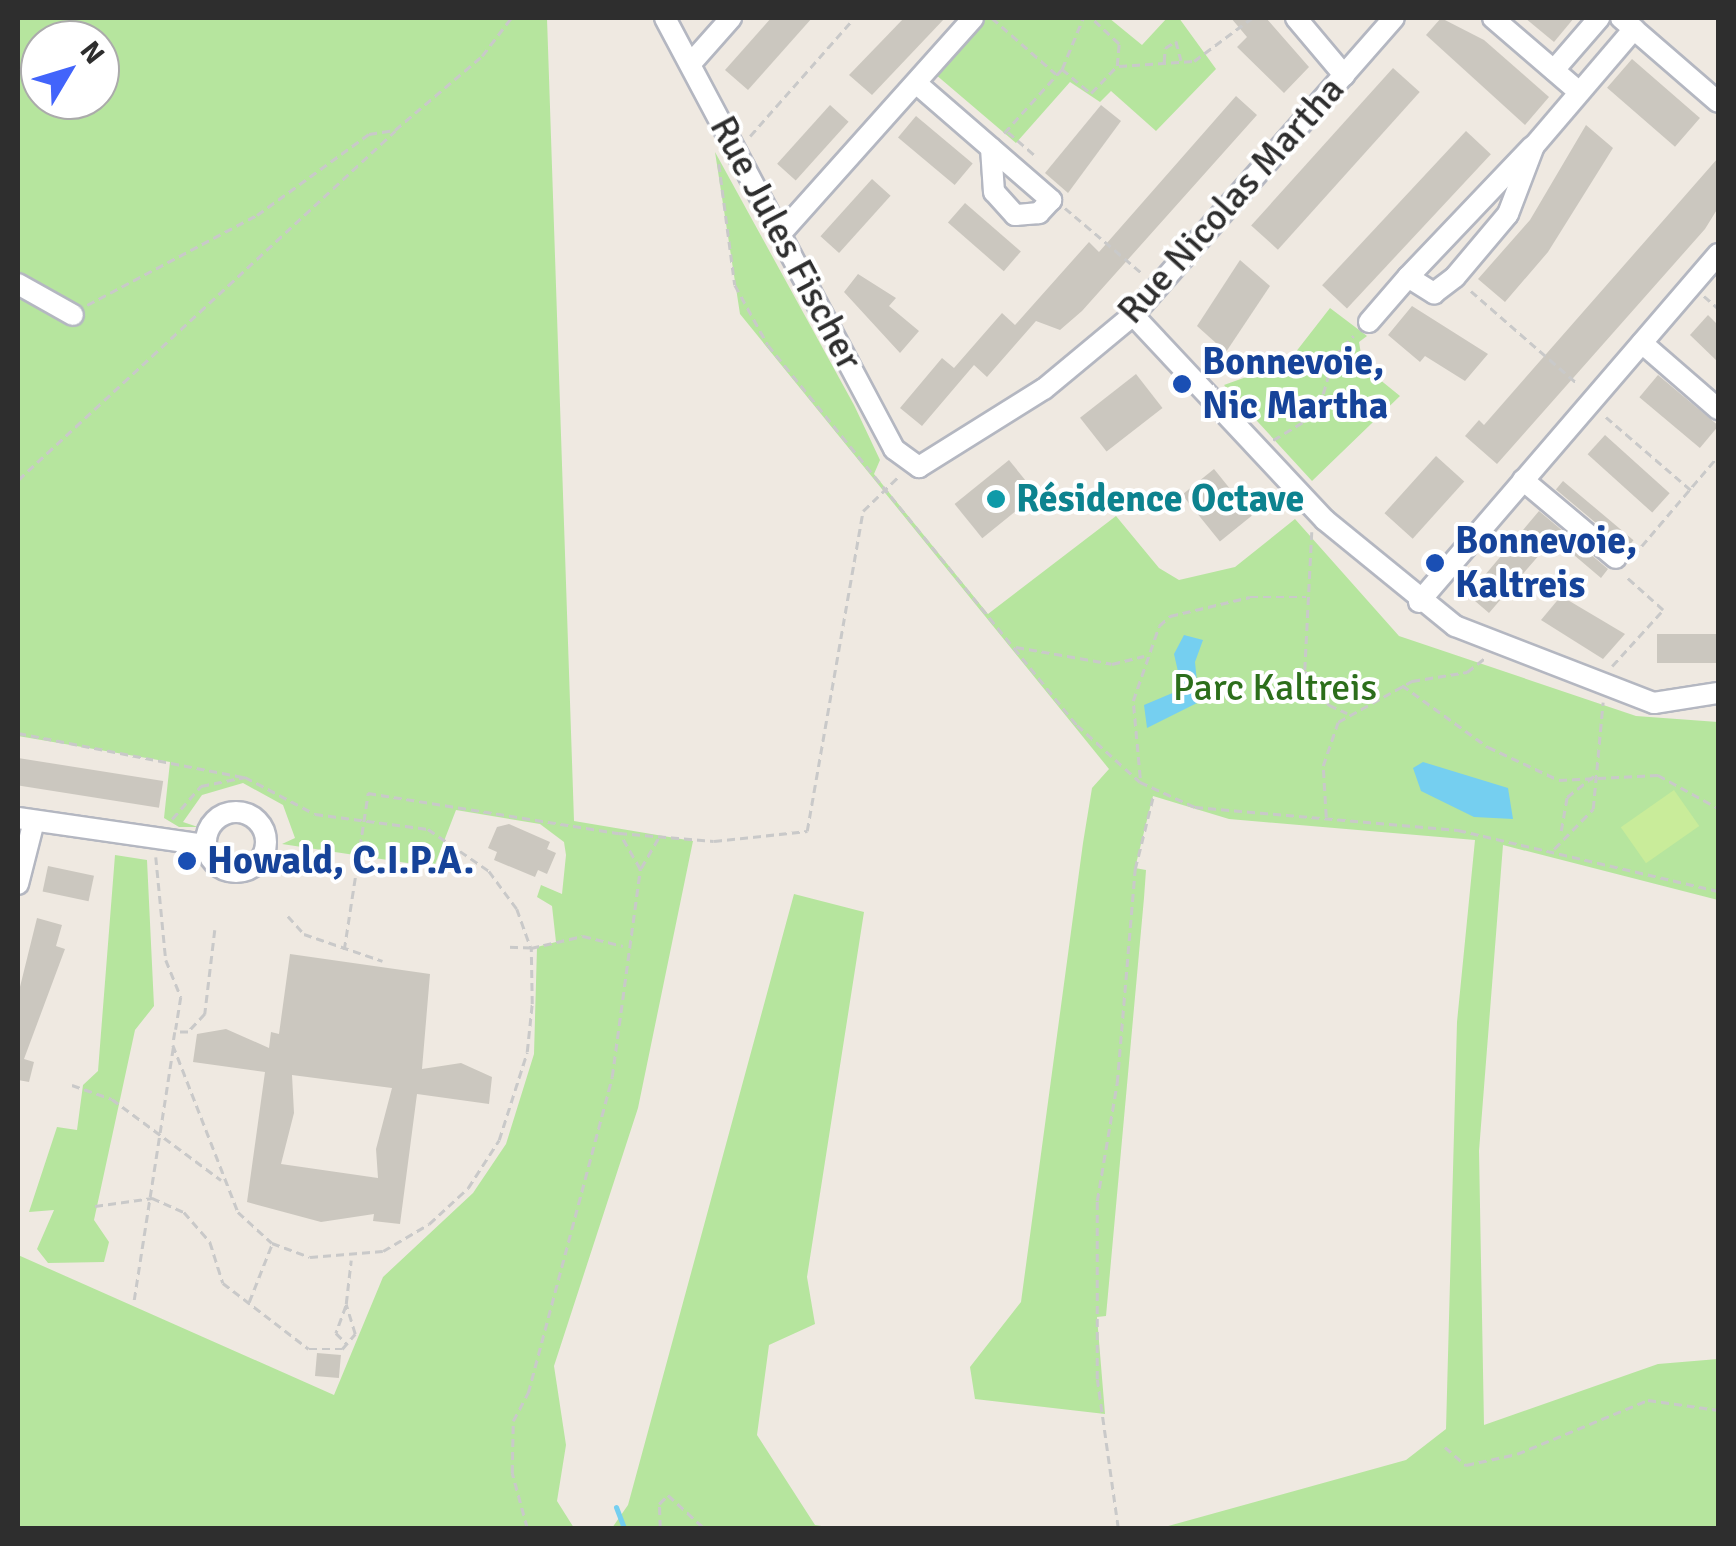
<!DOCTYPE html>
<meta charset="utf-8">
<style>
body{margin:0}
#map{position:relative;width:1736px;height:1546px;overflow:hidden;background:#efe9e1;font-family:Signika,sans-serif}
div>[style]{position:absolute}
[style*='--x']{left:calc(var(--x)*1px);top:calc(var(--y)*1px);width:calc(var(--w)*1px);rotate:calc(var(--a)*1deg)}
.green>*{inset:0;background:#b6e59e}
.pitch>*{inset:0;background:#c9ec9a;transform-origin:0 0}
.water>*{inset:0;background:#75cff0}
.stream>*{height:5px;margin:-2.5px;padding:0 2.5px;transform-origin:2.5px;border-radius:2.5px;background:#75cff0}
.building>*{inset:0;background:#cbc7bf;transform-origin:0 0}
.path>*{height:2.5px;margin-top:-1.25px;transform-origin:0;background:repeating-linear-gradient(90deg,#c9c9c9 0 8px,transparent 0 13px)}
.roads{filter:drop-shadow(2px 0 #b4b7c1) drop-shadow(-2px 0 #b4b7c1) drop-shadow(0 2px #b4b7c1) drop-shadow(0 -2px #b4b7c1)}
.minor>*{height:20px;margin:-10px;padding:0 10px;transform-origin:10px;border-radius:10px;background:#fff}
.minor>.ring{margin:-10px;padding:0;box-sizing:content-box;background:none;border:20px solid #fff;border-radius:50%}
.dots>*{width:28px;height:28px;translate:-50% -50%;box-sizing:border-box;border:5px solid #fff;border-radius:50%}
span{translate:-50% -50%;white-space:nowrap;text-align:center;line-height:1.15;-webkit-text-stroke:8px #fff;paint-order:stroke}
.street-label{font-size:38px;color:#2e2e2e}
.transit-label{font-size:38px;color:#164399;font-weight:700}
.left{translate:0 -50%;text-align:left}
.culture-label{font-size:38px;color:#0d838f;font-weight:700}
.park-label{font-size:38px;color:#2c6e1b}
.frame{position:absolute;inset:0;border:20px solid #2e2e2e;pointer-events:none}
.north{position:absolute;left:20px;top:20px;width:100px;height:100px;box-sizing:border-box;background:#fff;border:2px solid #ababab;border-radius:50%;rotate:52deg;font-size:28px;font-weight:700;line-height:40px;text-align:center;color:#2e2e2e}
.north::after{content:'';display:block;margin:auto;width:35px;height:45px;background:#4264fb;clip-path:polygon(50% 0,100% 100%,50% 72%,0 100%)}
</style>
<div id="map">
<div class="green">
<div style="clip-path:polygon(evenodd,18px 18px,547px 18px,574px 821px,693px 841px,638px 1108px,554px 1366px,566px 1445px,557px 1501px,574px 1528px,18px 1528px,18px 1255px,334px 1395px,383px 1277px,473px 1193px,506px 1144px,534px 1054px,537px 947px,556px 942px,552px 906px,537px 897px,541px 885px,562px 894px,566px 855px,564px 842px,540px 824px,456px 810px,434px 867px,282px 844px,295px 838px,283px 805px,243px 783px,202px 795px,183px 822px,198px 827px,179px 827px,164px 818px,170px 762px,18px 736px,18px 18px,40px 40px,100px 40px,100px 100px,40px 100px,40px 40px)"></div>
<div style="clip-path:polygon(984px 18px,1109px 18px,1142px 45px,1167px 18px,1179px 18px,1216px 69px,1156px 131px,1111px 91px,1100px 102px,1070px 82px,1016px 143px,935px 74px)"></div>
<div style="clip-path:polygon(715px 152px,854px 405px,880px 460px,874px 474px,988px 614px,1116px 516px,1159px 568px,1179px 580px,1235px 567px,1295px 519px,1399px 636px,1636px 716px,1718px 722px,1718px 900px,1503px 845px,1479px 1151px,1484px 1425px,1658px 1364px,1718px 1359px,1718px 1528px,1161px 1528px,1406px 1460px,1446px 1429px,1457px 1022px,1475px 840px,1229px 819px,1153px 796px,1135px 868px,1146px 870px,1144px 898px,1106px 1316px,1097px 1317px,1105px 1414px,975px 1399px,970px 1367px,1021px 1302px,1083px 843px,1092px 788px,1109px 769px,740px 314px)"></div>
<div style="clip-path:polygon(1330px 308px,1367px 336px,1359px 342px,1363px 366px,1400px 396px,1312px 481px,1224px 385px,1288px 362px)"></div>
<div style="clip-path:polygon(115px 855px,147px 860px,154px 1006px,135px 1030px,94px 1220px,109px 1242px,104px 1262px,48px 1263px,37px 1249px,54px 1210px,29px 1212px,57px 1127px,77px 1130px,83px 1085px,98px 1071px)"></div>
<div style="clip-path:polygon(794px 894px,864px 912px,807px 1277px,815px 1324px,769px 1345px,757px 1435px,815px 1525px,835px 1528px,612px 1528px,628px 1505px)"></div>
</div>
<div class="pitch">
<div style="left:1674px;top:790px;width:44px;height:65px;rotate:55deg"></div>
</div>
<div class="water">
<div style="clip-path:polygon(1184px 635px,1203px 640px,1195px 662px,1199px 702px,1147px 728px,1144px 705px,1182px 689px,1174px 654px)"></div>
<div style="clip-path:polygon(1423px 762px,1508px 788px,1513px 819px,1474px 817px,1421px 791px,1413px 768px)"></div>
</div>
<div class="stream">
<div style="--x:616;--y:1507;--w:22;--a:69"></div>
</div>
<div class="building">
<div style="clip-path:polygon(771px 18px,812px 18px,748px 90px,725px 70px)"></div>
<div style="clip-path:polygon(904px 18px,945px 18px,872px 95px,849px 75px)"></div>
<div style="clip-path:polygon(1231px 18px,1266px 18px,1309px 67px,1284px 93px,1237px 47px,1247px 37px)"></div>
<div style="clip-path:polygon(1441px 18px,1484px 40px,1549px 97px,1525px 125px,1426px 35px)"></div>
<div style="clip-path:polygon(1525px 18px,1574px 18px,1554px 42px)"></div>
<div style="left:1632px;top:59px;width:90px;height:38px;rotate:41deg"></div>
<div style="left:1393px;top:68px;width:36px;height:212px;rotate:42deg"></div>
<div style="clip-path:polygon(1236px 96px,1257px 115px,1082px 311px,1060px 330px,1036px 321px,987px 377px,974px 365px,922px 426px,900px 408px,942px 358px,954px 368px,1002px 313px,1015px 325px,1089px 242px,1099px 252px)"></div>
<div style="left:830px;top:105px;width:25px;height:79px;rotate:42deg"></div>
<div style="clip-path:polygon(1101px 105px,1121px 121px,1068px 193px,1045px 173px)"></div>
<div style="left:916px;top:116px;width:74px;height:28px;rotate:40deg"></div>
<div style="clip-path:polygon(1586px 125px,1613px 148px,1548px 252px,1505px 302px,1478px 279px,1530px 220px)"></div>
<div style="left:1466px;top:131px;width:34px;height:211px;rotate:43deg"></div>
<div style="clip-path:polygon(1718px 158px,1718px 208px,1705px 229px,1497px 464px,1465px 436px,1479px 420px,1484px 425px)"></div>
<div style="left:872px;top:179px;width:25px;height:77px;rotate:42deg"></div>
<div style="left:965px;top:203px;width:74px;height:26px;rotate:41deg"></div>
<div style="clip-path:polygon(1240px 260px,1270px 286px,1226px 352px,1197px 326px)"></div>
<div style="clip-path:polygon(858px 274px,896px 298px,889px 306px,919px 331px,900px 353px,844px 292px)"></div>
<div style="clip-path:polygon(1412px 306px,1488px 354px,1465px 381px,1425px 356px,1420px 362px,1388px 335px)"></div>
<div style="clip-path:polygon(1708px 315px,1718px 325px,1718px 362px,1690px 335px)"></div>
<div style="left:1136px;top:374px;width:43px;height:71px;rotate:52deg"></div>
<div style="left:1658px;top:375px;width:79px;height:29px;rotate:40deg"></div>
<div style="left:1605px;top:435px;width:87px;height:26px;rotate:42deg"></div>
<div style="left:1436px;top:456px;width:38px;height:77px;rotate:42deg"></div>
<div style="left:1009px;top:460px;width:44px;height:70px;rotate:51deg"></div>
<div style="left:1214px;top:469px;width:60px;height:41px;rotate:51deg"></div>
<div style="left:1563px;top:481px;width:92px;height:11px;rotate:40deg"></div>
<div style="clip-path:polygon(1539px 511px,1608px 569px,1601px 578px,1554px 538px,1489px 613px,1468px 595px)"></div>
<div style="clip-path:polygon(1561px 596px,1625px 634px,1603px 659px,1541px 620px)"></div>
<div style="left:1718px;top:634px;width:29px;height:61px;rotate:90deg"></div>
<div style="left:18px;top:758px;width:147px;height:27px;rotate:9deg"></div>
<div style="clip-path:polygon(509px 824px,550px 842px,547px 849px,556px 853px,547px 874px,538px 870px,535px 877px,494px 860px,497px 852px,488px 848px,497px 827px)"></div>
<div style="left:48px;top:866px;width:47px;height:26px;rotate:12deg"></div>
<div style="clip-path:polygon(37px 918px,62px 925px,56px 946px,65px 949px,24px 1059px,34px 1062px,29px 1082px,18px 1080px,18px 995px)"></div>
<div style="clip-path:polygon(evenodd,290px 954px,430px 974px,422px 1069px,461px 1063px,492px 1077px,489px 1104px,417px 1094px,400px 1224px,373px 1221px,374px 1214px,321px 1222px,247px 1202px,265px 1072px,193px 1062px,197px 1034px,226px 1029px,269px 1048px,271px 1032px,279px 1034px,290px 954px,292px 1075px,392px 1088px,376px 1149px,378px 1178px,281px 1164px,294px 1113px,292px 1075px)"></div>
<div style="left:317px;top:1353px;width:24px;height:23px;rotate:5deg"></div>
</div>
<div class="path">
<div style="--x:992;--y:18;--w:85;--a:41.2"></div>
<div style="--x:1164;--y:62;--w:14;--a:-86"></div>
<div style="--x:1165;--y:48;--w:13;--a:-32"></div>
<div style="--x:1176;--y:41;--w:20;--a:75"></div>
<div style="--x:1119;--y:66;--w:75;--a:-3.8"></div>
<div style="--x:1194;--y:61;--w:72;--a:-36.6"></div>
<div style="--x:1062;--y:69;--w:55;--a:-67.6"></div>
<div style="--x:1008;--y:132;--w:35;--a:41"></div>
<div style="--x:1004;--y:133;--w:86;--a:-47.8"></div>
<div style="--x:1062;--y:69;--w:38;--a:40"></div>
<div style="--x:1091;--y:93;--w:37;--a:-46"></div>
<div style="--x:1117;--y:66;--w:22;--a:-85"></div>
<div style="--x:1119;--y:44;--w:38;--a:-137"></div>
<div style="--x:750;--y:136;--w:157;--a:-48.6"></div>
<div style="--x:719;--y:164;--w:122;--a:82.5"></div>
<div style="--x:735;--y:285;--w:68;--a:61.2"></div>
<div style="--x:768;--y:345;--w:490;--a:50.9"></div>
<div style="--x:1077;--y:725;--w:85;--a:42.1"></div>
<div style="--x:1140;--y:782;--w:60;--a:24.4"></div>
<div style="--x:1195;--y:807;--w:264;--a:5"></div>
<div style="--x:1458;--y:830;--w:267;--a:13.2"></div>
<div style="--x:1065;--y:208;--w:102;--a:40.2"></div>
<div style="--x:1471;--y:291;--w:142;--a:41"></div>
<div style="--x:1704;--y:296;--w:18;--a:41"></div>
<div style="--x:87;--y:305;--w:192;--a:-27.9"></div>
<div style="--x:257;--y:215;--w:138;--a:-35.9"></div>
<div style="--x:369;--y:134;--w:26;--a:-9"></div>
<div style="--x:395;--y:130;--w:114;--a:-40.4"></div>
<div style="--x:482;--y:56;--w:48;--a:-52.7"></div>
<div style="--x:1606;--y:417;--w:112;--a:40.7"></div>
<div style="--x:1273;--y:440;--w:35;--a:-31"></div>
<div style="--x:1303;--y:422;--w:34;--a:-54"></div>
<div style="--x:1323;--y:394;--w:40;--a:-74"></div>
<div style="--x:1334;--y:356;--w:28;--a:-46"></div>
<div style="--x:18;--y:480;--w:514;--a:-42.79"></div>
<div style="--x:1312;--y:532;--w:139;--a:92.9"></div>
<div style="--x:1305;--y:671;--w:42;--a:54.8"></div>
<div style="--x:1329;--y:705;--w:20;--a:24"></div>
<div style="--x:1633;--y:556;--w:131;--a:-49.6"></div>
<div style="--x:1016;--y:647;--w:97;--a:10"></div>
<div style="--x:1112;--y:664;--w:33;--a:-14"></div>
<div style="--x:1612;--y:666;--w:76;--a:-47.7"></div>
<div style="--x:1663;--y:610;--w:51;--a:-138.2"></div>
<div style="--x:1402;--y:685;--w:106;--a:35.8"></div>
<div style="--x:1488;--y:747;--w:78;--a:24.9"></div>
<div style="--x:1559;--y:780;--w:99;--a:-2.9"></div>
<div style="--x:1658;--y:775;--w:68;--a:28.8"></div>
<div style="--x:18;--y:733;--w:229;--a:11.1"></div>
<div style="--x:1140;--y:778;--w:77;--a:-95.2"></div>
<div style="--x:1133;--y:701;--w:79;--a:-70.9"></div>
<div style="--x:1159;--y:626;--w:15;--a:-42"></div>
<div style="--x:1170;--y:616;--w:82;--a:-13.4"></div>
<div style="--x:1250;--y:597;--w:56;--a:0"></div>
<div style="--x:1326;--y:817;--w:51;--a:-93.4"></div>
<div style="--x:1323;--y:766;--w:46;--a:-71.2"></div>
<div style="--x:1338;--y:722;--w:85;--a:-29"></div>
<div style="--x:1412;--y:681;--w:56;--a:-9.3"></div>
<div style="--x:1467;--y:672;--w:23;--a:-38"></div>
<div style="--x:172;--y:819;--w:44;--a:-48.7"></div>
<div style="--x:201;--y:786;--w:45;--a:-11.6"></div>
<div style="--x:245;--y:777;--w:79;--a:27.9"></div>
<div style="--x:315;--y:814;--w:114;--a:7.6"></div>
<div style="--x:428;--y:829;--w:74;--a:34.5"></div>
<div style="--x:489;--y:871;--w:47;--a:53.6"></div>
<div style="--x:517;--y:909;--w:41;--a:70.3"></div>
<div style="--x:531;--y:948;--w:53;--a:-13"></div>
<div style="--x:583;--y:936;--w:41;--a:14"></div>
<div style="--x:1561;--y:831;--w:35;--a:-80"></div>
<div style="--x:1567;--y:797;--w:37;--a:-38"></div>
<div style="--x:1554;--y:849;--w:56;--a:-45.7"></div>
<div style="--x:1593;--y:809;--w:107;--a:-84.7"></div>
<div style="--x:156;--y:857;--w:103;--a:84.5"></div>
<div style="--x:166;--y:960;--w:40;--a:68"></div>
<div style="--x:181;--y:997;--w:33;--a:99"></div>
<div style="--x:641;--y:868;--w:36;--a:-60"></div>
<div style="--x:288;--y:916;--w:24;--a:48"></div>
<div style="--x:304;--y:934;--w:83;--a:18.9"></div>
<div style="--x:215;--y:930;--w:85;--a:96.8"></div>
<div style="--x:205;--y:1014;--w:25;--a:133"></div>
<div style="--x:188;--y:1032;--w:13;--a:180"></div>
<div style="--x:175;--y:1032;--w:13;--a:99"></div>
<div style="--x:173;--y:1045;--w:179;--a:68.7"></div>
<div style="--x:238;--y:1212;--w:46;--a:42.4"></div>
<div style="--x:272;--y:1243;--w:40;--a:20.2"></div>
<div style="--x:310;--y:1257;--w:73;--a:-4.7"></div>
<div style="--x:383;--y:1251;--w:53;--a:-30.4"></div>
<div style="--x:429;--y:1224;--w:53;--a:-42.7"></div>
<div style="--x:468;--y:1188;--w:57;--a:-57.1"></div>
<div style="--x:499;--y:1140;--w:92;--a:-72.3"></div>
<div style="--x:527;--y:1052;--w:48;--a:-84.1"></div>
<div style="--x:532;--y:1004;--w:56;--a:-91"></div>
<div style="--x:531;--y:948;--w:23;--a:-178"></div>
<div style="--x:344;--y:950;--w:159;--a:-81.3"></div>
<div style="--x:368;--y:793;--w:254;--a:9.1"></div>
<div style="--x:619;--y:833;--w:95;--a:4.8"></div>
<div style="--x:714;--y:841;--w:94;--a:-6.1"></div>
<div style="--x:807;--y:831;--w:325;--a:-80.1"></div>
<div style="--x:863;--y:511;--w:50;--a:-44.2"></div>
<div style="--x:72;--y:1085;--w:42;--a:19.3"></div>
<div style="--x:112;--y:1099;--w:136;--a:36.6"></div>
<div style="--x:95;--y:1206;--w:58;--a:-8"></div>
<div style="--x:152;--y:1198;--w:35;--a:24"></div>
<div style="--x:184;--y:1212;--w:40;--a:49"></div>
<div style="--x:210;--y:1242;--w:43;--a:72.4"></div>
<div style="--x:223;--y:1283;--w:108;--a:37.5"></div>
<div style="--x:309;--y:1349;--w:33;--a:0"></div>
<div style="--x:342;--y:1349;--w:20;--a:-49"></div>
<div style="--x:355;--y:1334;--w:31;--a:-107"></div>
<div style="--x:346;--y:1304;--w:44;--a:-83.5"></div>
<div style="--x:134;--y:1300;--w:256;--a:-81.2"></div>
<div style="--x:249;--y:1302;--w:62;--a:-68.4"></div>
<div style="--x:346;--y:1306;--w:29;--a:110"></div>
<div style="--x:336;--y:1333;--w:16;--a:45"></div>
<div style="--x:1445;--y:1447;--w:28;--a:41"></div>
<div style="--x:1466;--y:1465;--w:52;--a:-12.2"></div>
<div style="--x:1517;--y:1454;--w:142;--a:-22.4"></div>
<div style="--x:1648;--y:1400;--w:71;--a:8.1"></div>
<div style="--x:527;--y:1528;--w:57;--a:-105.3"></div>
<div style="--x:512;--y:1473;--w:52;--a:-88.9"></div>
<div style="--x:513;--y:1421;--w:32;--a:-62"></div>
<div style="--x:528;--y:1393;--w:327;--a:-75.1"></div>
<div style="--x:612;--y:1077;--w:210;--a:-82.3"></div>
<div style="--x:640;--y:869;--w:39;--a:-120"></div>
<div style="--x:660;--y:1528;--w:24;--a:-92"></div>
<div style="--x:659;--y:1504;--w:13;--a:-45"></div>
<div style="--x:668;--y:1495;--w:49;--a:42.5"></div>
<div style="--x:1118;--y:1528;--w:150;--a:-98"></div>
<div style="--x:1097;--y:1379;--w:178;--a:-90"></div>
<div style="--x:1097;--y:1201;--w:120;--a:-80.4"></div>
<div style="--x:1117;--y:1083;--w:215;--a:-85.2"></div>
<div style="--x:1135;--y:869;--w:78;--a:-76"></div>
</div>
<div class="roads">
<div class="minor">
<div style="--x:665;--y:18;--w:488;--a:62"></div>
<div style="--x:894;--y:449;--w:31;--a:36"></div>
<div style="--x:919;--y:467;--w:147;--a:-32"></div>
<div style="--x:1044;--y:389;--w:116;--a:-39.7"></div>
<div style="--x:1133;--y:315;--w:395;--a:-48.7"></div>
<div style="--x:1296;--y:18;--w:75;--a:49.9"></div>
<div style="--x:1493;--y:18;--w:113;--a:40.7"></div>
<div style="--x:1621;--y:18;--w:128;--a:40.9"></div>
<div style="--x:692;--y:62;--w:59;--a:-48.4"></div>
<div style="--x:1554;--y:70;--w:69;--a:-49.1"></div>
<div style="--x:916;--y:83;--w:179;--a:40.9"></div>
<div style="--x:1051;--y:200;--w:18;--a:133"></div>
<div style="--x:1039;--y:213;--w:24;--a:175"></div>
<div style="--x:1015;--y:215;--w:31;--a:-132"></div>
<div style="--x:994;--y:192;--w:44;--a:-93.9"></div>
<div style="--x:781;--y:233;--w:288;--a:-48.2"></div>
<div style="--x:1408;--y:277;--w:180;--a:-46.4"></div>
<div style="--x:18;--y:284;--w:63;--a:29.4"></div>
<div style="--x:1133;--y:315;--w:281;--a:46.9"></div>
<div style="--x:1325;--y:520;--w:168;--a:39.2"></div>
<div style="--x:1455;--y:626;--w:213;--a:21.2"></div>
<div style="--x:1654;--y:703;--w:65;--a:-8.9"></div>
<div style="--x:1369;--y:322;--w:60;--a:-49.1"></div>
<div style="--x:1408;--y:277;--w:31;--a:32"></div>
<div style="--x:1434;--y:293;--w:26;--a:-37"></div>
<div style="--x:1455;--y:277;--w:82;--a:-49.9"></div>
<div style="--x:1508;--y:214;--w:73;--a:-69.1"></div>
<div style="--x:1534;--y:146;--w:154;--a:-49.5"></div>
<div style="--x:1642;--y:343;--w:101;--a:41"></div>
<div style="--x:1523;--y:480;--w:121;--a:40"></div>
<div style="--x:1419;--y:602;--w:459;--a:-49.3"></div>
<div class="ring" style="left:206px;top:812px;width:40px;height:40px"></div>
<div style="--x:18;--y:818;--w:190;--a:8.2"></div>
<div style="--x:18;--y:884;--w:65;--a:-75.7"></div>
</div>
</div>
<div class="dots">
<div style="left:1182px;top:384px;background:#1a4fb4"></div>
<div style="left:996px;top:499px;background:#0f9aa8"></div>
<div style="left:1435px;top:563px;background:#1a4fb4"></div>
<div style="left:187px;top:861px;background:#1a4fb4"></div>
</div>
<div class="street-label">
<span style="left:1231px;top:200px;rotate:-48deg">Rue Nicolas Martha</span>
<span style="left:786px;top:243px;rotate:62deg">Rue Jules Fischer</span>
</div>
<div class="transit-label">
<span class="left" style="left:1202px;top:384px">Bonnevoie,<br>Nic Martha</span>
<span class="left" style="left:1455px;top:563px">Bonnevoie,<br>Kaltreis</span>
<span class="left" style="left:207px;top:861px">Howald, C.I.P.A.</span>
</div>
<div class="culture-label">
<span class="left" style="left:1016px;top:499px">Résidence Octave</span>
</div>
<div class="park-label">
<span style="left:1275px;top:688px">Parc Kaltreis</span>
</div>
<div class="frame"></div>
<div class="north">N</div>
</div>
